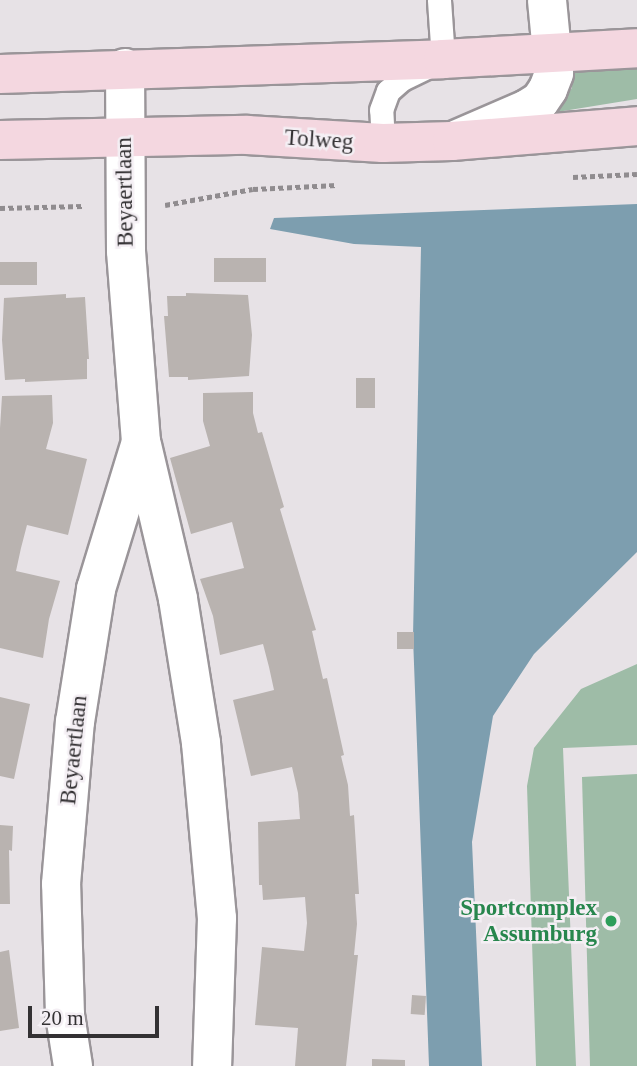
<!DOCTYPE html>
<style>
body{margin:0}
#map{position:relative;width:637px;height:1066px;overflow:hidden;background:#e7e2e6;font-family:"Times New Roman",serif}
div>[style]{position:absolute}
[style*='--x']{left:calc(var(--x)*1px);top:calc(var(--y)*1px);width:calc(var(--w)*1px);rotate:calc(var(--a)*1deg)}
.green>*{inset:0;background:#9ebca7}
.water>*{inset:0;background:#7d9eaf}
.building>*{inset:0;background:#b9b3b0;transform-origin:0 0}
.path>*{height:4.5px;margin-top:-2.25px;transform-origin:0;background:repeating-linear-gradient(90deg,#908c8f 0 5px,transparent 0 8.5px)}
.roads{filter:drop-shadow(2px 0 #9a9599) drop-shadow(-2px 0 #9a9599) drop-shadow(0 2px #9a9599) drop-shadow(0 -2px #9a9599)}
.service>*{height:23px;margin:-11.5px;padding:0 11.5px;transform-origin:11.5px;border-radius:11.5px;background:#fff}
.minor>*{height:38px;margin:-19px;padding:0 19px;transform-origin:19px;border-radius:19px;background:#fff}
.secondary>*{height:38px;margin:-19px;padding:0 19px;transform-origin:19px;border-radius:19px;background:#f4d7e0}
.dots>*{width:19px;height:19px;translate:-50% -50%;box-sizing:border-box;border:4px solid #f4eff4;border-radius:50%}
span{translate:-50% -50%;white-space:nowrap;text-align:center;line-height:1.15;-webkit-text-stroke:5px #f4eff4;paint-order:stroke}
.street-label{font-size:23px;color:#333133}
.leisure-label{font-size:23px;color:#27864d;font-weight:700}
.right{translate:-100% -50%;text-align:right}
.scale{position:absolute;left:28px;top:1006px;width:131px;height:32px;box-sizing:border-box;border:4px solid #333133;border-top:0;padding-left:9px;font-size:21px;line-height:24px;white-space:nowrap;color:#333133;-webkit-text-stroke:5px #f4eff4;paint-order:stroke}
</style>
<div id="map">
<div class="green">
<div style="clip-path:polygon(637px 62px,637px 99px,557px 112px,556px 108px,572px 88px,570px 63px)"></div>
<div style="clip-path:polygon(637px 664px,637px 745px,563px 748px,576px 1066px,536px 1066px,527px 786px,534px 748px,581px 689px)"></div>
<div style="clip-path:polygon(637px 774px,637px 1066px,590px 1066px,582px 777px)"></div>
</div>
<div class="water">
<div style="clip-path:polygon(637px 204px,637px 552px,534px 654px,493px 716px,472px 842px,482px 1066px,429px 1066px,413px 637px,421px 247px,354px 244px,270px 229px,274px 218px)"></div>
</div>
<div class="building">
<div style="left:266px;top:258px;width:24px;height:52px;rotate:90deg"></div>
<div style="left:37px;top:262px;width:23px;height:37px;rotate:90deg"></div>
<div style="clip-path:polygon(186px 293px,248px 295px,252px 335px,249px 376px,188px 380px,188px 377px,169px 377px,164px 316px,168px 316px,167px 296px,186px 296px)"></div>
<div style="clip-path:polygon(66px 294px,66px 298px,85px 297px,89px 359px,87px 359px,87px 379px,25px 382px,25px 379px,5px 380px,2px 340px,4px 298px)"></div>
<div style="left:356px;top:378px;width:19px;height:30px"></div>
<div style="clip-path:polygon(253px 392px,253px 413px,258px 433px,262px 432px,284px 507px,280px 509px,316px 630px,312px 631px,323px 679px,327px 678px,344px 755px,341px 756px,348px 785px,350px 816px,354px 815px,359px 894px,355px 894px,357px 924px,354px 955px,358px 955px,346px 1066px,295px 1066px,298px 1028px,255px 1025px,262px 947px,304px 951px,307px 923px,305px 897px,263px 900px,262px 885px,259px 885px,258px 822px,300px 819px,298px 793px,292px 767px,251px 776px,233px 700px,274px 690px,269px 667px,263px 644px,220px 655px,213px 616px,200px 579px,244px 568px,232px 522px,191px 534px,170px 458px,210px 446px,203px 421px,203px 393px)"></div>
<div style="clip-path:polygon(52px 395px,53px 423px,46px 449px,87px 459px,68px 535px,27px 525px,21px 548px,16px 571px,60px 581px,49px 619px,43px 658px,0 648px,0 428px,2px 396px)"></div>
<div style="left:397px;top:632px;width:17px;height:17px"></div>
<div style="clip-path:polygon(0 697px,30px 704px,14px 779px,0 776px)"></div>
<div style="clip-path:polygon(0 825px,13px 826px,12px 851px,9px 850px,10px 904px,0 904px)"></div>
<div style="clip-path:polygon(9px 950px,19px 1028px,0 1031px,0 952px)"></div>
<div style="left:412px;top:995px;width:14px;height:19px;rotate:4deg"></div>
<div style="clip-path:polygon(372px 1059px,405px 1060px,405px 1066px,372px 1066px)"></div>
</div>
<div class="path">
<div style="--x:573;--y:177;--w:64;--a:-2.7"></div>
<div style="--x:165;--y:205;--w:89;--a:-10.3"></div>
<div style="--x:253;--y:189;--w:84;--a:-2.7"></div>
<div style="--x:0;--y:208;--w:83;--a:-1.4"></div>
</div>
<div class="roads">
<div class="service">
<div style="--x:383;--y:143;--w:33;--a:-93"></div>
<div style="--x:381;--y:110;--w:20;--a:-70"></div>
<div style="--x:388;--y:91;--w:18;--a:-41"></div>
<div style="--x:402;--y:79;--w:46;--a:-26"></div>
<div style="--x:443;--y:59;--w:59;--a:-93.9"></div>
</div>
<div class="minor">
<div style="--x:458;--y:139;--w:75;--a:-23.5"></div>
<div style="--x:527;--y:109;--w:15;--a:-32"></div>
<div style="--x:540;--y:101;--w:14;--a:-56"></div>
<div style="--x:548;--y:89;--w:17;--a:-69"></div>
<div style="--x:554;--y:73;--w:73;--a:-95.5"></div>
<div style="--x:142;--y:445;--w:158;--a:76.8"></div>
<div style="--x:178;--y:599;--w:146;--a:80.9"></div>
<div style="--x:201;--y:743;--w:176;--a:84.8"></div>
<div style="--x:217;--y:918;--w:148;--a:91.9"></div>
<div style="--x:73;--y:1066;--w:52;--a:-98.9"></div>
<div style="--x:65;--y:1015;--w:131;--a:-91.7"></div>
<div style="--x:61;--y:884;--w:163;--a:-85.1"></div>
<div style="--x:75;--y:722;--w:135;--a:-81"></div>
<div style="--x:96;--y:589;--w:154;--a:-73"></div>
<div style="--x:141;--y:442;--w:192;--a:-94.5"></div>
<div style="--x:126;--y:251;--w:183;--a:-90.3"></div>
</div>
<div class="secondary">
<div style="--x:0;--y:74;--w:443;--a:-1.9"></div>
<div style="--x:443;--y:59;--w:194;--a:-3.2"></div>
<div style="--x:0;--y:140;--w:247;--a:-1.2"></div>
<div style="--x:247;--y:135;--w:136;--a:3.4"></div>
<div style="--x:383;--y:143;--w:69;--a:-1.7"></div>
<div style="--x:452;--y:141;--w:186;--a:-4.6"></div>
</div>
</div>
<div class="dots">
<div style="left:611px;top:921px;background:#2e9e5b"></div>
</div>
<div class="street-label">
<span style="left:319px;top:140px;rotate:4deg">Tolweg</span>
<span style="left:125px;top:192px;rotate:-91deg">Beyaertlaan</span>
<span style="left:74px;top:750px;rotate:-84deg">Beyaertlaan</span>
</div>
<div class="leisure-label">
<span class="right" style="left:597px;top:921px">Sportcomplex<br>Assumburg</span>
</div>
<div class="scale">20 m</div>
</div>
